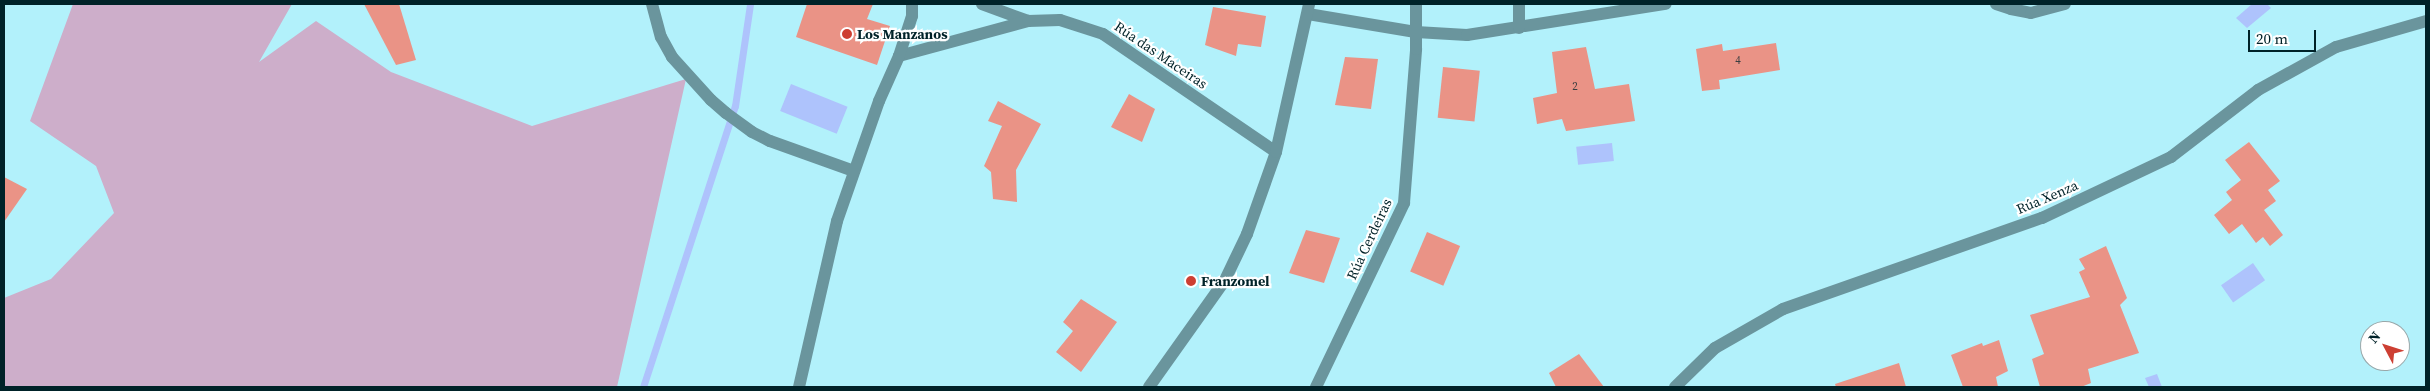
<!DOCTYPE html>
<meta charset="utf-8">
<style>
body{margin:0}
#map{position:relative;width:2430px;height:391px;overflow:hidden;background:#b2f1fb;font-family:"Source Serif 4",serif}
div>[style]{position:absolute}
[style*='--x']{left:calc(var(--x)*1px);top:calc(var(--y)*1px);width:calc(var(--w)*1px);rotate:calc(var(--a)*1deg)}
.green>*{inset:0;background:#cdaeca}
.water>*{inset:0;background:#aec3fc;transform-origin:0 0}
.stream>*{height:7px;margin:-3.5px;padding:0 3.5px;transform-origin:3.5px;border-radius:3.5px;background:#aec3fc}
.building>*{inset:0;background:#ea9386;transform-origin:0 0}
.minor>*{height:12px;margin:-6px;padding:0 6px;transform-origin:6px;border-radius:6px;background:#6a959d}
.dots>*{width:14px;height:14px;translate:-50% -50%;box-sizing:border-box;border:2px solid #fff;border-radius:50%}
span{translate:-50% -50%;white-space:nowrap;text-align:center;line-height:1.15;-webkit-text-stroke:4.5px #fff;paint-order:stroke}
.number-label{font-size:11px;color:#3a3e40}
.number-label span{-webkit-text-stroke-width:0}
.poi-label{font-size:14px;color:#002228;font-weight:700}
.left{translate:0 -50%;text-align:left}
.street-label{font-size:14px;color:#002228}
.frame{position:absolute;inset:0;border:5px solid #002228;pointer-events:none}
.north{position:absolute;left:2360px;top:321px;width:50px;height:50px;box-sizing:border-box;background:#fff;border:1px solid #99a7a9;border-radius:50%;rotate:310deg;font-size:14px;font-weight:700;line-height:20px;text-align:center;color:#002228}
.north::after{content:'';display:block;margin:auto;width:18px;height:22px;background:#cd3f33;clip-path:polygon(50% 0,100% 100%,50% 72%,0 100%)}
.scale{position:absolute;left:2248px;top:30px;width:68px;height:22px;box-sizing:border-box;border:2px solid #002228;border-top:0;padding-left:6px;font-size:15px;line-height:18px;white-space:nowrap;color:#002228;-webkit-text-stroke:4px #fff;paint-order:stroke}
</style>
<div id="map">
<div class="green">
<div style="clip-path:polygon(73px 4px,292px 4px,259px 62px,316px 21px,391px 72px,532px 126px,686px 79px,617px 387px,4px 387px,4px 298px,51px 279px,114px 213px,96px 166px,30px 121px)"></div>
</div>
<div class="water">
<div style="clip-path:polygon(2252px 4px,2267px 4px,2271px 8px,2247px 28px,2236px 18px)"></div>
<div style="left:791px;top:84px;width:61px;height:29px;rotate:22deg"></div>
<div style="left:1612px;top:143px;width:18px;height:36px;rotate:84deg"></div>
<div style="left:2253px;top:263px;width:21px;height:39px;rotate:55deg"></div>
<div style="clip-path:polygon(2157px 374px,2162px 387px,2149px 387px,2145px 378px)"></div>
</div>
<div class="stream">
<div style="--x:643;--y:387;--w:296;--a:-71.9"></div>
<div style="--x:735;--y:106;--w:103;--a:-81.6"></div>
</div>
<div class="building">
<div style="clip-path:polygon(364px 4px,399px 4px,416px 60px,396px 65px)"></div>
<div style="clip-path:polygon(807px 4px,873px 4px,867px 19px,890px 26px,877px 65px,796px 37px)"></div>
<div style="clip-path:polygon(1213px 7px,1266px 16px,1261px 47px,1238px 44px,1236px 56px,1205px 45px)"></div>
<div style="clip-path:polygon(1776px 43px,1780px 70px,1719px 80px,1720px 89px,1702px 91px,1696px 49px,1722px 44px,1723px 51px)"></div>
<div style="clip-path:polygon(1586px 47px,1595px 89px,1629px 84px,1635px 121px,1566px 131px,1562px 119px,1537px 124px,1533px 98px,1557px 93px,1552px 52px)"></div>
<div style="clip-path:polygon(1345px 57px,1378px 59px,1371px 109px,1335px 105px)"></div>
<div style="left:1443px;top:67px;width:37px;height:51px;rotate:6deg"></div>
<div style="clip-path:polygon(1129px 94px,1155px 109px,1142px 142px,1111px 127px)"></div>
<div style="clip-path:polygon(998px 101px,1041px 124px,1016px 170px,1017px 202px,993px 199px,991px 172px,984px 166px,1002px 126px,988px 121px)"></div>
<div style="clip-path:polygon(2249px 142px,2280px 181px,2268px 190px,2276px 201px,2264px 210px,2283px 235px,2270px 246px,2263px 237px,2256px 243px,2242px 224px,2229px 234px,2214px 215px,2232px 200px,2226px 192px,2241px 180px,2225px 160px)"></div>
<div style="clip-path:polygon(4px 177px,27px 189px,4px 222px)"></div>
<div style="clip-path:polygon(1306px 230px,1340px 238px,1324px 283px,1289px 273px)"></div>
<div style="left:1427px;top:232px;width:36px;height:43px;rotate:23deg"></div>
<div style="clip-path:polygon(2106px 246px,2127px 298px,2120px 305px,2139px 353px,2088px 369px,2091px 383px,2081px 387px,2040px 387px,2032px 359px,2044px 354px,2030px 315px,2090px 297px,2079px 272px,2085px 269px,2079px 259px)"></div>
<div style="clip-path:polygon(1081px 299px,1117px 322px,1081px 372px,1056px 352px,1073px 331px,1063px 322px)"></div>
<div style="clip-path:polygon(1999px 340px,2008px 371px,1996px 377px,1998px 387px,1963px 387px,1951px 355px,1982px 343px,1983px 346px)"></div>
<div style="clip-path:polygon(1579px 354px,1604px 387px,1556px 387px,1549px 373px)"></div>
<div style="clip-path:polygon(1899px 363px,1906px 387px,1836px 387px,1835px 384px)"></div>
</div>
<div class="minor">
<div style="--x:652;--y:4;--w:34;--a:75"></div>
<div style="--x:661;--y:37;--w:23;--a:61"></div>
<div style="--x:672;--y:57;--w:58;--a:47.8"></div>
<div style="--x:711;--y:100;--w:20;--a:41"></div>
<div style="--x:726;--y:113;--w:32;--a:36"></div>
<div style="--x:752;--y:132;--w:20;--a:27"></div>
<div style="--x:770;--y:141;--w:89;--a:19.7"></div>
<div style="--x:982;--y:4;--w:49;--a:20.3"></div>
<div style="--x:1996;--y:4;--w:16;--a:18"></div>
<div style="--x:2011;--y:9;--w:20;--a:11"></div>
<div style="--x:2031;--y:13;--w:35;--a:-15"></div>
<div style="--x:1308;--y:14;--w:109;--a:9.5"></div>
<div style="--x:1416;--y:32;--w:51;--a:3.4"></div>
<div style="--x:1467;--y:35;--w:201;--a:-8.9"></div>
<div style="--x:1519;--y:28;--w:24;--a:-90"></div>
<div style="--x:899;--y:56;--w:134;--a:-15.2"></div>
<div style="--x:1028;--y:21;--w:32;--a:-2"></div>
<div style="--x:1060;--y:20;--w:45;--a:18"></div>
<div style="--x:1103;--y:34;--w:209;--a:34.3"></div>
<div style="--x:799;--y:387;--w:170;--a:-77.1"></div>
<div style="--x:837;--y:221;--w:127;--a:-70.7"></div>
<div style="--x:879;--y:101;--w:49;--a:-66"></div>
<div style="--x:899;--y:56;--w:42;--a:-72"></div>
<div style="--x:912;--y:16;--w:12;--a:-90"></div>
<div style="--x:1149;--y:387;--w:131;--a:-54.6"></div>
<div style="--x:1225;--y:280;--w:51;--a:-64.4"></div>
<div style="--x:1247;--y:234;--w:87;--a:-70.5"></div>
<div style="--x:1276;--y:152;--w:152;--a:-77.4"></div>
<div style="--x:1316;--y:387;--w:204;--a:-64.4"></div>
<div style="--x:1404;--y:203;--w:154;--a:-85.5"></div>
<div style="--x:1416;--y:49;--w:45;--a:-90"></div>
<div style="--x:1675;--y:387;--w:56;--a:-44.3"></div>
<div style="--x:1715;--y:348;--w:78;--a:-29.8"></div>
<div style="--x:1783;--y:309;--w:275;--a:-19.4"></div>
<div style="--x:2042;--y:218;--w:143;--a:-25.3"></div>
<div style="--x:2171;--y:157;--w:110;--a:-37.6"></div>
<div style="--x:2258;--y:90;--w:89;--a:-28.9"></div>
<div style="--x:2336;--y:47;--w:94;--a:-16.1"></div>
</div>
<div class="dots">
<div style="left:847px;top:34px;background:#cd3f33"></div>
<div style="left:1191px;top:281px;background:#cd3f33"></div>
</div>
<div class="number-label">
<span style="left:1738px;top:61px">4</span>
<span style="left:1575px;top:87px">2</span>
</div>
<div class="poi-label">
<span class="left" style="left:857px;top:34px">Los Manzanos</span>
<span class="left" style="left:1201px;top:281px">Franzomel</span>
</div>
<div class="street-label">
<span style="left:1161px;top:55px;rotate:34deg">Rúa das Maceiras</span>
<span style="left:2047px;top:197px;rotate:-23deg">Rúa Xenza</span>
<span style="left:1369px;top:239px;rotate:-65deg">Rúa Cerdeiras</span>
</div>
<div class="frame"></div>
<div class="north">N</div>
<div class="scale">20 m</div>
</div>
